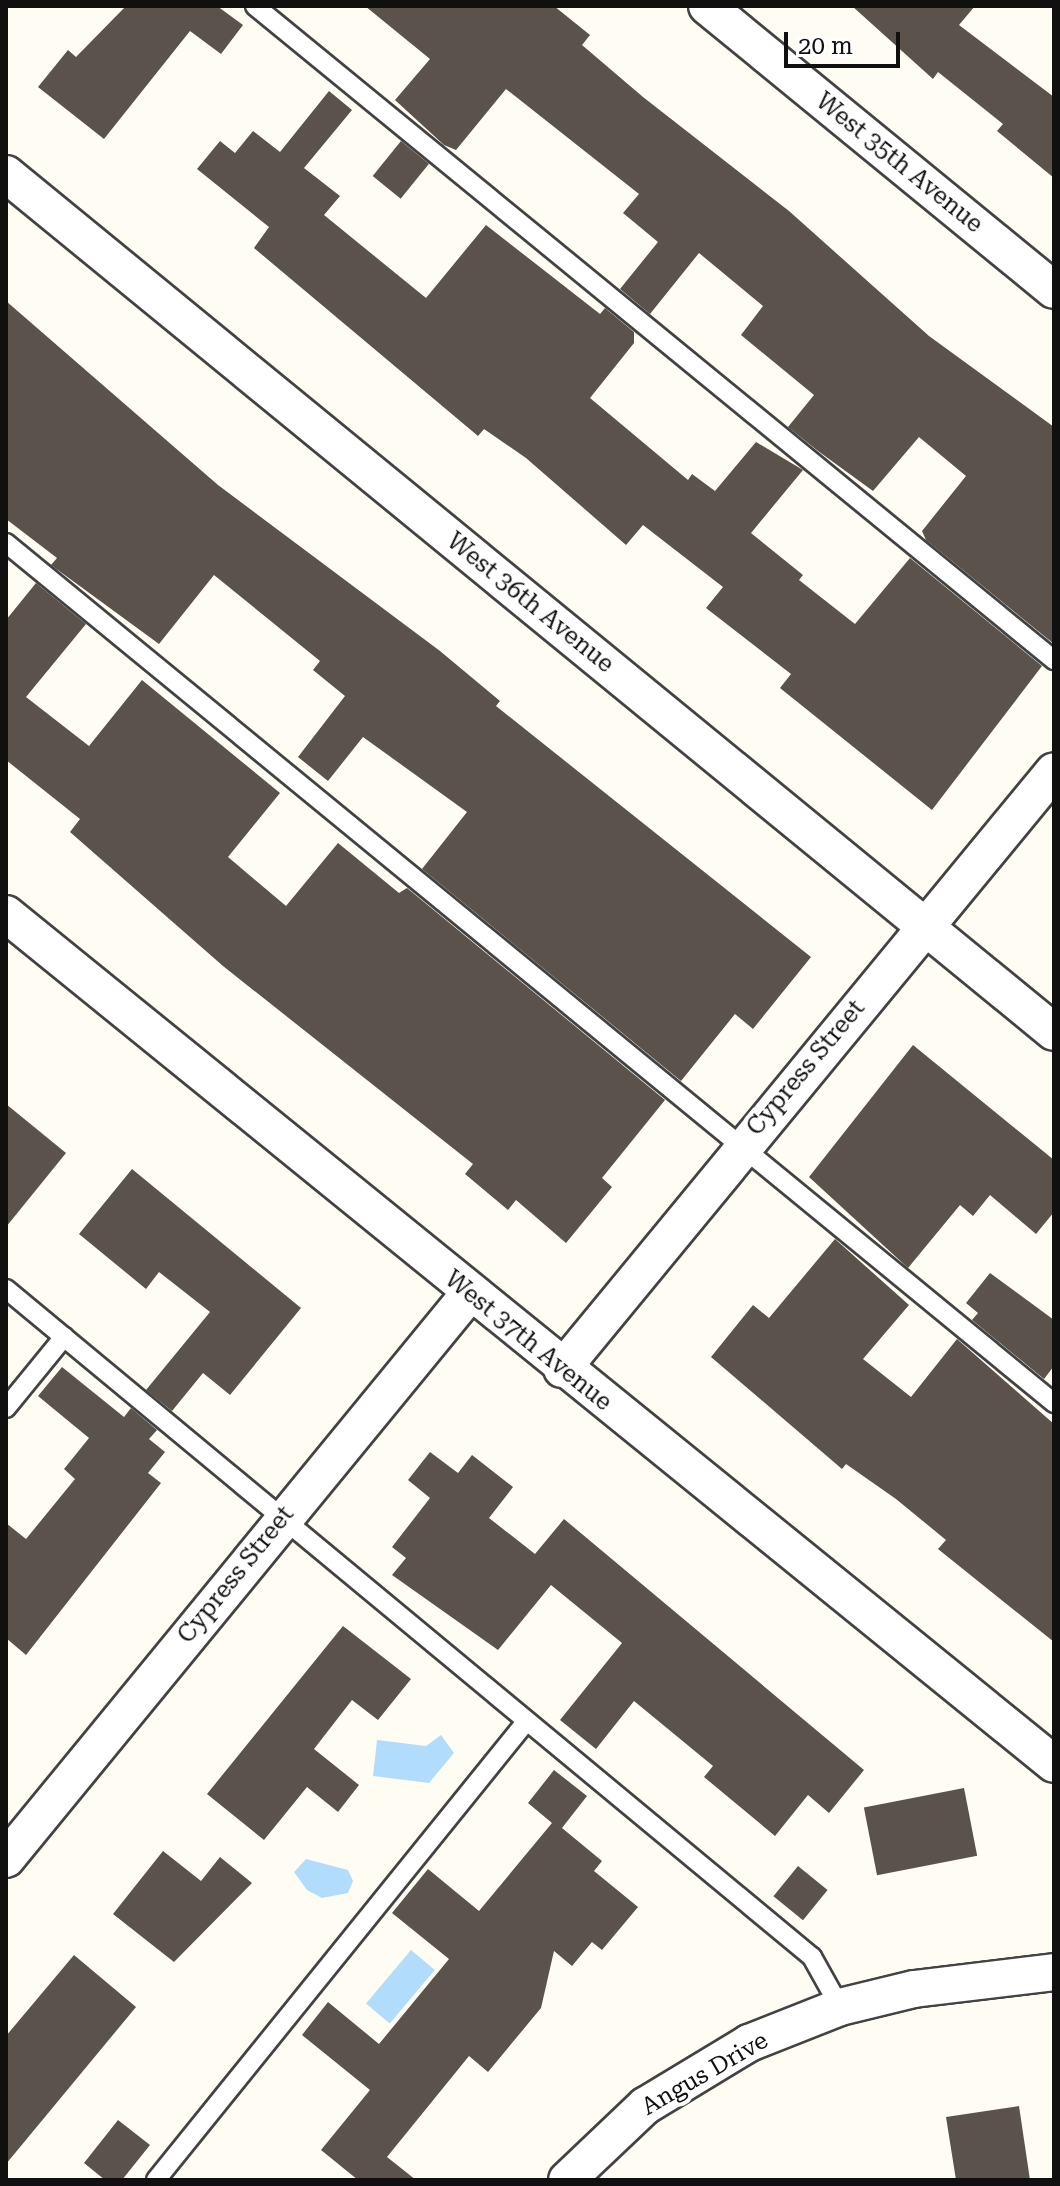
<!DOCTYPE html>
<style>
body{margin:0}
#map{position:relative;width:1060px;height:2186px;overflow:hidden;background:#fffdf3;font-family:"Roboto Serif",serif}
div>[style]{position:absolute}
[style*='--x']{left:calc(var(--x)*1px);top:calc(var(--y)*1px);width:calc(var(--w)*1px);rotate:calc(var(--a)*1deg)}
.water>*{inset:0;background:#b2dcfc;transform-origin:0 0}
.building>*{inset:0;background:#5a524b;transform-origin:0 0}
.roads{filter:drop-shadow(2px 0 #434343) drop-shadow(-2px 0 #434343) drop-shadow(0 2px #434343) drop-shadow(0 -2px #434343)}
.lane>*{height:18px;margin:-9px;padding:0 9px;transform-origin:9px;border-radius:9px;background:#fff}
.street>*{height:36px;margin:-18px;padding:0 18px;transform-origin:18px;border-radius:18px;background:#fff}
span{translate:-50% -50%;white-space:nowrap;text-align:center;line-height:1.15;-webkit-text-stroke:8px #fff;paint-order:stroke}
.street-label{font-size:24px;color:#101010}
.frame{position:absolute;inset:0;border:8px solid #101010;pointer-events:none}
.scale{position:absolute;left:784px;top:32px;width:116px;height:36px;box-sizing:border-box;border:4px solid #101010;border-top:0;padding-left:10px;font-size:24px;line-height:28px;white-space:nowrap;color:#101010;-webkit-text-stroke:6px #fff;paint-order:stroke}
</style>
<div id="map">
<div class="water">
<div style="clip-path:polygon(441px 1735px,454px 1753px,429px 1783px,373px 1776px,377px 1740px,426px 1746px)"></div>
<div style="clip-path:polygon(306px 1859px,348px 1870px,353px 1881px,348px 1893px,322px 1898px,307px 1890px,294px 1872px)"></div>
<div style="left:411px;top:1950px;width:31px;height:70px;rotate:40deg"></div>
</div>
<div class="building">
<div style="clip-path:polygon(126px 6px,217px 6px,243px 25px,221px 54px,190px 31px,104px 139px,38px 87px,68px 50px,76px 57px)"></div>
<div style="clip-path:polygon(365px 6px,554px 6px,590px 35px,582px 45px,643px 97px,789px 211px,929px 336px,1054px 427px,1054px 644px,926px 540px,922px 531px,966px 476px,919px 437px,873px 491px,818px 451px,788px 427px,814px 395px,741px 335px,763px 306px,699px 253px,650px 314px,620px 289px,658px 242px,623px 213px,639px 194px,506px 89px,456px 150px,444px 145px,395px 100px,430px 59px)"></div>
<div style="clip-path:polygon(852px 6px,975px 6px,959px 25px,1054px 97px,1054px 178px,997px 131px,1003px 124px,938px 72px,933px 79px)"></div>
<div style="clip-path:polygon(329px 91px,352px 110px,304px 168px,340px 196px,324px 215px,426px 298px,486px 225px,600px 314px,605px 308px,634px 332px,634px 343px,590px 398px,688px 480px,692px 474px,715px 491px,756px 442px,803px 470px,751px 533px,803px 575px,799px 580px,855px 624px,910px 558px,1042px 666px,932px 810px,780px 688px,791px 674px,706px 608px,723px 587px,643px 525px,626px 545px,526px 458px,484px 429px,478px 436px,254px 248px,269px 227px,197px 169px,220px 141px,235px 153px,253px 131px,280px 152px)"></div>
<div style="left:401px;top:141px;width:36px;height:45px;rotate:39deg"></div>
<div style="clip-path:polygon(6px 301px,218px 485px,440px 651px,500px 701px,496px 706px,811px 957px,753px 1029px,735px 1014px,681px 1081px,422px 869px,467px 812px,363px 737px,328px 781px,298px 757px,345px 696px,313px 670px,320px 661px,214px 575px,159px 644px,51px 565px,57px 558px,6px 519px)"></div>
<div style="clip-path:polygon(36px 583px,86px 624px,26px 697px,89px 746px,142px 680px,280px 793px,228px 857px,286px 906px,338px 843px,399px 893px,407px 888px,665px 1100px,602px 1178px,612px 1187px,566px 1243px,516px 1200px,508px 1210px,465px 1174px,473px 1164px,223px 966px,70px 832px,80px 819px,6px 760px,6px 620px)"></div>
<div style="clip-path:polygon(913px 1045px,1054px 1160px,1054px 1212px,1036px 1234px,990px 1195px,973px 1216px,960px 1205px,908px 1268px,809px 1177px)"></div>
<div style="clip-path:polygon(6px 1104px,66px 1153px,6px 1227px)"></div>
<div style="clip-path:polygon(132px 1169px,301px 1308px,230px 1395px,203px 1373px,172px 1411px,146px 1390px,210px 1312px,159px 1272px,146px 1289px,79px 1234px)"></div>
<div style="clip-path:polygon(835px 1239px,909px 1305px,863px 1359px,911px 1397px,957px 1339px,1054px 1424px,1054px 1642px,938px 1549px,946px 1540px,896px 1499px,846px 1464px,842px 1469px,711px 1357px,753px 1305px,769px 1318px)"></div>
<div style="clip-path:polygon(990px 1273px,1054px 1320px,1054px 1366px,1044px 1379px,972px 1320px,978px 1313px,966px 1303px)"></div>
<div style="clip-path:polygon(62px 1367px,124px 1417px,131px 1408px,157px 1430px,149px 1439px,165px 1452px,148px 1473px,161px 1483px,26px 1655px,6px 1638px,6px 1523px,26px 1539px,75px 1479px,64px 1469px,89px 1438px,38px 1396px)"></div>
<div style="clip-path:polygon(430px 1452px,458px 1473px,472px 1455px,513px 1487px,489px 1518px,535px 1554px,564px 1519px,864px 1770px,829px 1813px,808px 1795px,775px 1836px,704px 1777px,713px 1766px,634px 1701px,596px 1749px,560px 1720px,622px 1643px,551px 1585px,498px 1650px,392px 1575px,406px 1558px,392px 1547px,430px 1498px,408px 1480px)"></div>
<div style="clip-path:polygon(343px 1626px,411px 1679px,378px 1720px,352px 1700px,314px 1749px,359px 1785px,338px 1812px,307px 1787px,264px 1840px,207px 1794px)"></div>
<div style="clip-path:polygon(554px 1770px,587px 1796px,562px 1828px,602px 1861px,594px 1871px,638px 1907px,602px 1950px,592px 1942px,572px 1966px,554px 1951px,541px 2008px,488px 2072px,469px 2056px,387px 2157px,416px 2180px,358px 2180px,321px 2150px,370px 2090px,302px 2035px,328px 2002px,379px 2044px,449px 1959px,392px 1913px,428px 1869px,479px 1911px,552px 1823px,528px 1803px)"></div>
<div style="left:964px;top:1788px;width:69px;height:102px;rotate:79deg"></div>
<div style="clip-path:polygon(163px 1851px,201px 1881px,220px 1857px,252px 1883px,174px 1962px,113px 1914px)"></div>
<div style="left:798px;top:1866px;width:38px;height:39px;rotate:39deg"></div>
<div style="clip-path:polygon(74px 1955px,136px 2007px,6px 2164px,6px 2036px)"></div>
<div style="clip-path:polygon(1019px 2106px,1030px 2180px,956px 2180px,946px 2117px)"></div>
<div style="clip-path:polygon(118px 2120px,150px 2145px,122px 2180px,105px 2180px,84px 2163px)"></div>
</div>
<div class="roads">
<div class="lane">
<div style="--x:255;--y:6;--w:1033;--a:39.3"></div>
<div style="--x:6;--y:543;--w:1356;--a:39.37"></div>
<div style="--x:6;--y:1289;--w:1047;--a:39.65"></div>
<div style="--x:812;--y:1957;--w:57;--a:60.8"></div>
<div style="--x:6;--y:1408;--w:92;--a:-50.8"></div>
<div style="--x:156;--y:2180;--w:587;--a:-51.08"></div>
</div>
<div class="street">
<div style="--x:707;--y:6;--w:448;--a:39.3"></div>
<div style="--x:6;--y:174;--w:1354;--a:39.31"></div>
<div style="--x:6;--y:914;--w:1349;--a:39.04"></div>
<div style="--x:562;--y:1369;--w:774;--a:-50.55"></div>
<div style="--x:6;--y:1859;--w:730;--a:-50.67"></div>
<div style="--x:567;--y:2180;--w:108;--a:-43.5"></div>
<div style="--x:645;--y:2106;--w:122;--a:-31.2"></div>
<div style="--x:749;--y:2043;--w:98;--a:-21.6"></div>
<div style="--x:840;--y:2007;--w:76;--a:-13.7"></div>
<div style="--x:914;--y:1989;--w:141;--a:-6.9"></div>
</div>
</div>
<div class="street-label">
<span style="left:899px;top:163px;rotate:39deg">West 35th Avenue</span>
<span style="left:530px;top:603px;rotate:39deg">West 36th Avenue</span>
<span style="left:806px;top:1068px;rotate:-50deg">Cypress Street</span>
<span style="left:528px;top:1341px;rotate:39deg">West 37th Avenue</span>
<span style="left:236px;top:1575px;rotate:-51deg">Cypress Street</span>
<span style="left:705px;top:2074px;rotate:-30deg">Angus Drive</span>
</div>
<div class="frame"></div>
<div class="scale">20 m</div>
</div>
